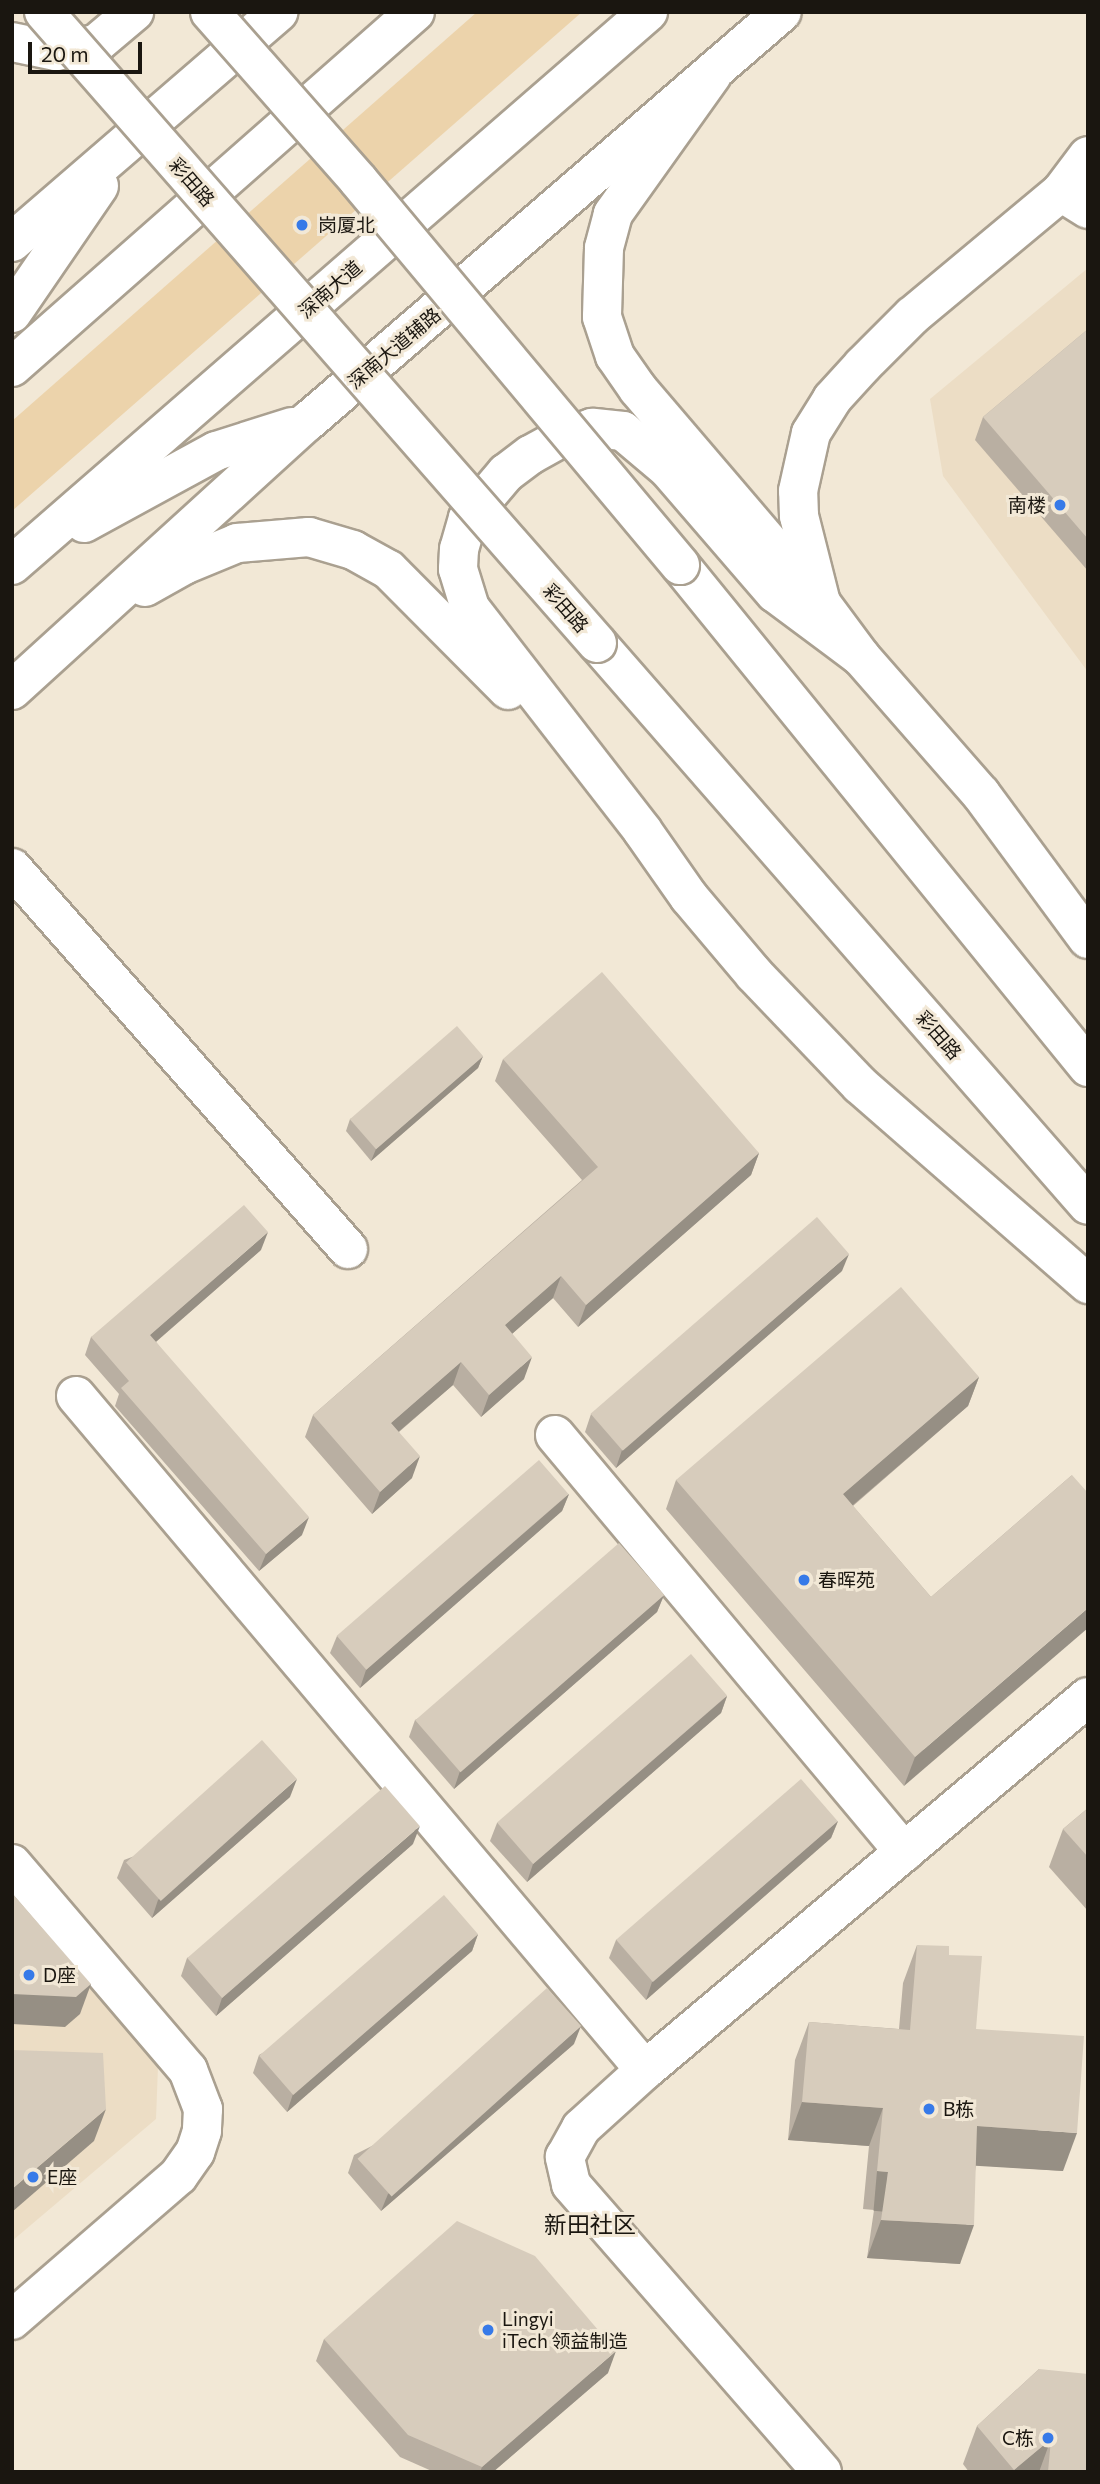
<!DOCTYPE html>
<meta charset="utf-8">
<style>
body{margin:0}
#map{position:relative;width:1100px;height:2484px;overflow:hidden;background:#f2e8d6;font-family:Commissioner,"Noto Sans SC",sans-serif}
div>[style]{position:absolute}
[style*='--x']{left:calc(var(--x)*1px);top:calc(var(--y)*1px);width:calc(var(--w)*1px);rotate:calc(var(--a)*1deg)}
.built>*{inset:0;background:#ecddc5}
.green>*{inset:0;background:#ecd3ab}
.roads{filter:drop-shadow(2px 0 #aaa090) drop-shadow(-2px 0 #aaa090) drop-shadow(0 2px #aaa090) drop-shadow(0 -2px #aaa090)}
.minor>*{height:38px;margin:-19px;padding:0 19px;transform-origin:19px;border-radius:19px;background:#fff}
.major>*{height:38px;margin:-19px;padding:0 19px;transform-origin:19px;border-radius:19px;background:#fff}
.bridges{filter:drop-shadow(2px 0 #aaa090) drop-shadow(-2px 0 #aaa090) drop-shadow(0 2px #aaa090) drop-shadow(0 -2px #aaa090)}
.major-bridge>*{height:38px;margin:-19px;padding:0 19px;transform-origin:19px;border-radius:19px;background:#fff}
.wall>*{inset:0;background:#b9afa2}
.shaded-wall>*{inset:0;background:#968f84;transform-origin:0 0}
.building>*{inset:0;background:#d7ccbc;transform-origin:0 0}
.dots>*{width:19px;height:19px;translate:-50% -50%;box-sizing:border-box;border:4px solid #f2e8d6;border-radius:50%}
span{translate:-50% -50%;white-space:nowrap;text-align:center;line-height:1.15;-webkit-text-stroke:6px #f2e8d6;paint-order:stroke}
.street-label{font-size:19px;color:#1a1610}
.poi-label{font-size:19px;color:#1a1610}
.left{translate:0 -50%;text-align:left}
.right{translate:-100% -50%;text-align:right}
.quarter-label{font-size:23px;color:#1a1610}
.frame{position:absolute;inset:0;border:14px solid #1a1610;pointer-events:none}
.scale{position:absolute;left:28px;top:42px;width:114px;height:32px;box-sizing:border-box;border:4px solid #1a1610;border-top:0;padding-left:9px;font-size:21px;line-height:24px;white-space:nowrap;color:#1a1610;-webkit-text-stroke:5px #f2e8d6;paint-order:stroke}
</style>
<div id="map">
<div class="built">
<div style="clip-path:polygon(1088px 268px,1088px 672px,943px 476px,930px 399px)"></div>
<div style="clip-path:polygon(12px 1866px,159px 2040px,156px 2119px,12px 2241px)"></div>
</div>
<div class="green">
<div style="clip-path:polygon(477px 12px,582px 12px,12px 511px,12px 421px)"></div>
</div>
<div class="roads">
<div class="minor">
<div style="--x:1061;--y:192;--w:32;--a:32"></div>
<div style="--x:821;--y:603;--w:90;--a:-104.2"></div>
<div style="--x:799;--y:516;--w:25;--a:-92"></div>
<div style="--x:798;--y:491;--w:59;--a:-77.4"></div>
<div style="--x:811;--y:433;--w:40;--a:-58"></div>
<div style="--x:832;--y:399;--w:46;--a:-47.6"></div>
<div style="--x:863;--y:365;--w:69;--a:-45"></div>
<div style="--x:912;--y:316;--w:194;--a:-39.8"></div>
<div style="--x:1061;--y:192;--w:45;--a:-53.1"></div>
<div style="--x:12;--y:868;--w:508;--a:48.59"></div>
<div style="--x:76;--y:1396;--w:882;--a:49.83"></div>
<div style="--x:555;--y:1435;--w:544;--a:50.07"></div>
<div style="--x:12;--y:1864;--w:271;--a:49.5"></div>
<div style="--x:188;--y:2070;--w:42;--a:69"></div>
<div style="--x:203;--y:2109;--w:22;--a:93"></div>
<div style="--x:202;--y:2131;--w:22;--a:108"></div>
<div style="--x:195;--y:2152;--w:29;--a:125"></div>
<div style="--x:178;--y:2176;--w:220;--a:139.1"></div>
<div style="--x:822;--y:2472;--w:382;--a:-131.1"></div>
<div style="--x:571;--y:2184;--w:28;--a:-103"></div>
<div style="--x:565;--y:2157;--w:33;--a:-61"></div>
<div style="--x:581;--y:2128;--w:86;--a:-42.2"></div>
<div style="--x:645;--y:2070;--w:579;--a:-40.1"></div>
</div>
<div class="major">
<div style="--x:12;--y:42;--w:45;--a:11.6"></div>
<div style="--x:56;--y:51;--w:41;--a:-9.9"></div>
<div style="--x:96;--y:44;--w:50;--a:-40.1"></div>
<div style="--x:712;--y:75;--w:171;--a:125.5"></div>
<div style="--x:613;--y:214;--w:35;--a:105"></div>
<div style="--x:604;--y:248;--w:69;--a:91.7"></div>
<div style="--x:602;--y:317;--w:41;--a:71.6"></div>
<div style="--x:615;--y:356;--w:40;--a:55.1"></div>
<div style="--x:638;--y:389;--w:282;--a:49.5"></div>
<div style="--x:821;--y:603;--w:67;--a:53.5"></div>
<div style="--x:861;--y:657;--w:182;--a:48.8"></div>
<div style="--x:981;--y:794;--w:180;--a:53.6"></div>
<div style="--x:12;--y:242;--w:352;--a:-40.8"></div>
<div style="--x:12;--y:313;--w:154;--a:-55.6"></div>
<div style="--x:12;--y:367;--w:537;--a:-41.38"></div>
<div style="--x:84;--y:523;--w:150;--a:-28.6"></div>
<div style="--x:216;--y:451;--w:80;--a:-17.5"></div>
<div style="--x:12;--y:565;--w:843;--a:-41.01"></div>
<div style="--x:680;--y:565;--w:647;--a:50.9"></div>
<div style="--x:145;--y:587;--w:45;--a:-29.4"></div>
<div style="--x:184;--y:565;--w:57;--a:-22.5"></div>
<div style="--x:237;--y:543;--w:72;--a:-4.8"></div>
<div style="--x:309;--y:537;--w:46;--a:16.5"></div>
<div style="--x:353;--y:550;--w:41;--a:29.1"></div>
<div style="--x:389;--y:570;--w:169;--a:45.2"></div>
<div style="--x:597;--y:643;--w:746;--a:48.86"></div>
<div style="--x:861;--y:657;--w:107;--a:-143.3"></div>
<div style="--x:775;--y:593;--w:164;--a:-130.8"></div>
<div style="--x:668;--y:469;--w:59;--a:-139.8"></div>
<div style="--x:623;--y:431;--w:31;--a:-174"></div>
<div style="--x:592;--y:428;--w:33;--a:162"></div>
<div style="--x:561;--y:438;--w:35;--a:151"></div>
<div style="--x:530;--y:455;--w:30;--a:143"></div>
<div style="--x:506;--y:473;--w:59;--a:130.2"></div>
<div style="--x:468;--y:518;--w:32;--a:106"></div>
<div style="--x:459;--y:549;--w:20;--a:93"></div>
<div style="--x:458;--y:569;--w:41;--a:72.9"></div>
<div style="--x:470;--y:608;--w:281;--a:52.2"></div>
<div style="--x:642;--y:830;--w:82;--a:55"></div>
<div style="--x:689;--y:897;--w:101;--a:49.8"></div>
<div style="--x:754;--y:974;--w:153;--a:46.3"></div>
<div style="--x:860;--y:1085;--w:303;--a:41.1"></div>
<div style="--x:12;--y:690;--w:399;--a:-42.3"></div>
<div style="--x:307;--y:422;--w:627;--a:-40.8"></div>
</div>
</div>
<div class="bridges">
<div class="major-bridge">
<div style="--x:44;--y:12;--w:839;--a:48.77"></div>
<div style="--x:210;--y:12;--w:224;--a:48.6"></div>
<div style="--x:358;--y:180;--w:502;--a:50.09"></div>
</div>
</div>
<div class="wall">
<div style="clip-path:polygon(1088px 329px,1088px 571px,975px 440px,983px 417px)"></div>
<div style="clip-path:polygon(483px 1056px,478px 1068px,371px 1161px,346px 1131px,350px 1119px)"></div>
<div style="clip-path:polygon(503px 1059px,759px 1153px,751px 1175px,578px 1327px,553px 1298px,512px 1334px,524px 1379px,481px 1417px,453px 1385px,399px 1432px,412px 1478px,372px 1514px,305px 1437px,313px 1415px,582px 1180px,495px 1081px)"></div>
<div style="clip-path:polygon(261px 1250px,156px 1342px,302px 1535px,259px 1571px,115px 1406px,119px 1394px,85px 1355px,91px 1337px)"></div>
<div style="clip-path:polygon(842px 1271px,616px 1468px,585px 1432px,591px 1414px)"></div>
<div style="clip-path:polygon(979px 1377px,968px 1406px,853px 1506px,931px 1597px,1072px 1475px,904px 1786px,666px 1509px,676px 1480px)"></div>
<div style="clip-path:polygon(569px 1494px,562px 1511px,360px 1688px,330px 1653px,337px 1636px)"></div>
<div style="clip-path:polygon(664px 1595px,657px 1612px,454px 1789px,409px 1737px,415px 1720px)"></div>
<div style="clip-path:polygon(727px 1696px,721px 1713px,527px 1882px,490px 1841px,497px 1823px)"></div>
<div style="clip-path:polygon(290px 1797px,152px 1918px,117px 1878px,124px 1860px)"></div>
<div style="clip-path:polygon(1088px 1808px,1088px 1911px,1049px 1867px,1063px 1829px)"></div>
<div style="clip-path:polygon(838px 1821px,831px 1838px,646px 2000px,609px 1958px,616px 1940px)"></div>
<div style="clip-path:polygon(413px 1844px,216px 2016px,181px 1976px,187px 1958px)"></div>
<div style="clip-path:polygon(478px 1934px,472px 1951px,287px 2112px,253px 2073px,259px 2055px)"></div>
<div style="clip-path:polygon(917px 1945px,949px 1955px,976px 2029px,1063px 2171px,976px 2165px,960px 2264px,867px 2258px,874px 2210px,863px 2209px,869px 2146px,788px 2140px,795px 2060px,809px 2022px,899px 2029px,903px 1983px)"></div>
<div style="clip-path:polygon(574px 2044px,381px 2211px,348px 2173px,354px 2155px)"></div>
<div style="clip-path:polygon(324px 2339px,608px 2373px,493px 2472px,434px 2472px,400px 2457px,316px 2361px)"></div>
<div style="clip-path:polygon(1039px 2369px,1088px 2472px,969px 2472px,963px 2464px,977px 2426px)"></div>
</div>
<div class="shaded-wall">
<div style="clip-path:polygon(483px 1056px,478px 1068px,371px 1161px,376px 1149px)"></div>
<div style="clip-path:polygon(759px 1153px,751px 1175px,578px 1327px,586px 1305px)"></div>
<div style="clip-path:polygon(268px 1232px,261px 1250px,143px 1353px,150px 1335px)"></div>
<div style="clip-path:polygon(849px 1254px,842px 1271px,616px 1468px,622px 1450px)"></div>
<div style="clip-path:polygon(561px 1276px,553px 1298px,497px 1347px,505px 1325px)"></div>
<div style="clip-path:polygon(532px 1357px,524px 1379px,481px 1417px,489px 1395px)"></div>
<div style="clip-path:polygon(461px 1362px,453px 1385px,383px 1445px,391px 1423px)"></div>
<div style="clip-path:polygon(979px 1377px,968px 1406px,832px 1523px,843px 1494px)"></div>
<div style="clip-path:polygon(420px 1456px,412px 1478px,372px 1514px,380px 1492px)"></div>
<div style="clip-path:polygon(569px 1494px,562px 1511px,360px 1688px,366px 1670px)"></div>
<div style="clip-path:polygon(309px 1517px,302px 1535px,259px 1571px,266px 1554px)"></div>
<div style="clip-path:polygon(664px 1595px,657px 1612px,454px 1789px,460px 1771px)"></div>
<div style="clip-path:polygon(1088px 1608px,1088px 1628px,904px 1786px,915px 1757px)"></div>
<div style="clip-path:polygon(727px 1696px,721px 1713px,527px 1882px,533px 1864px)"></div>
<div style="clip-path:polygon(297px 1779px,290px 1797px,152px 1918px,158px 1900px)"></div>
<div style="clip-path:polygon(838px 1821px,831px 1838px,646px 2000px,652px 1982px)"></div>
<div style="clip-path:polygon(420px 1826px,413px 1844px,216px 2016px,222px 1998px)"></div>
<div style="clip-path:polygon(478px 1934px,472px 1951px,287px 2112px,293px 2094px)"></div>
<div style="clip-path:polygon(91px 1984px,80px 2014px,65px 2027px,12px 2024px,12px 1994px)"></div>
<div style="clip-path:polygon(581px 2026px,574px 2044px,381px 2211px,388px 2194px)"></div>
<div style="clip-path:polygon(802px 2102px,883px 2108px,869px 2146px,788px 2140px)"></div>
<div style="clip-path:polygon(106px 2109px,94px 2141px,12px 2212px,12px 2189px)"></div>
<div style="clip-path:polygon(977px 2126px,1077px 2133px,1063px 2171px,963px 2165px)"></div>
<div style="left:877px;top:2171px;width:11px;height:40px;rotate:5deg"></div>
<div style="clip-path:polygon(881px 2220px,974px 2225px,960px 2264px,867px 2258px)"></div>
<div style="clip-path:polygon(616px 2351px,608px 2373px,493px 2472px,480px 2472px,482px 2467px)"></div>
<div style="clip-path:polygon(1051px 2439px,1039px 2472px,1013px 2472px,1014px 2470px)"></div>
</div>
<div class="building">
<div style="clip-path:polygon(1088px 329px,1088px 539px,983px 417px)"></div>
<div style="clip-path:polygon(602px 972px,759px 1153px,586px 1305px,561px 1276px,505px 1325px,532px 1357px,489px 1395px,461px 1362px,391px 1423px,420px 1456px,380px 1492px,313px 1415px,598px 1167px,503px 1059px)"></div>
<div style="left:457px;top:1026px;width:40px;height:142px;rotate:49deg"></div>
<div style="clip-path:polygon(244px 1205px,268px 1232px,150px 1335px,309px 1517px,266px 1554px,121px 1388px,129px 1381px,91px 1337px)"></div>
<div style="left:817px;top:1217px;width:49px;height:300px;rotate:49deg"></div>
<div style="clip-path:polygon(901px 1287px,979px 1377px,843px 1494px,931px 1597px,1072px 1475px,1088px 1493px,1088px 1608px,915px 1757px,676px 1480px)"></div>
<div style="left:539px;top:1460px;width:45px;height:268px;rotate:49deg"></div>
<div style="left:619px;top:1543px;width:69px;height:270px;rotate:49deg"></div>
<div style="left:691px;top:1654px;width:55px;height:257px;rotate:49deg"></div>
<div style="left:262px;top:1740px;width:52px;height:183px;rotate:48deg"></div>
<div style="left:801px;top:1779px;width:56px;height:245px;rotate:49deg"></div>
<div style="left:385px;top:1786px;width:53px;height:262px;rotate:49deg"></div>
<div style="clip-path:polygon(1088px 1808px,1088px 1857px,1063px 1829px)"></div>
<div style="clip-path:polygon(12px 1893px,91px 1984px,76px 1997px,12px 1994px)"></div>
<div style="left:444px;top:1895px;width:52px;height:245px;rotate:49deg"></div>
<div style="clip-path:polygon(917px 1945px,949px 1946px,949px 1955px,982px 1956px,976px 2029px,1084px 2036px,1077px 2133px,977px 2126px,974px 2225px,881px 2220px,888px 2172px,877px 2171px,883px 2108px,802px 2102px,809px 2022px,910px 2030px)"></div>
<div style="left:547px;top:1988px;width:51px;height:255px;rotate:48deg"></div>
<div style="clip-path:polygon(12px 2050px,103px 2053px,106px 2109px,12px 2189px)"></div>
<div style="clip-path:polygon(457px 2221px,535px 2256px,616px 2351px,482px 2467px,408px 2435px,324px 2339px)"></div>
<div style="clip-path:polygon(1039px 2369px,1088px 2374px,1088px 2472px,1048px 2472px,1051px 2439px,1014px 2470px,977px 2426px)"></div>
</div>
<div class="dots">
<div style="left:302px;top:225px;background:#377ae8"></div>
<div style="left:1060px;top:505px;background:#377ae8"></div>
<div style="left:804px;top:1580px;background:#377ae8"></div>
<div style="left:29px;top:1975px;background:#377ae8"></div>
<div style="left:929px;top:2109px;background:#377ae8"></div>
<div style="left:33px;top:2177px;background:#377ae8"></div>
<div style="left:488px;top:2330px;background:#377ae8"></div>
<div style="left:1048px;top:2438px;background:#377ae8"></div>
</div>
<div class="street-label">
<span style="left:192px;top:182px;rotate:49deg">彩田路</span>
<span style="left:330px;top:289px;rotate:-41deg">深南大道</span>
<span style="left:394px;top:348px;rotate:-40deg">深南大道辅路</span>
<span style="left:566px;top:608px;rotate:49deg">彩田路</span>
<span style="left:939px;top:1035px;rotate:49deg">彩田路</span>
</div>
<div class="poi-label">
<span class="left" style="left:318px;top:225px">岗厦北</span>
<span class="right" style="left:1046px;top:505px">南楼</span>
<span class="left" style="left:818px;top:1580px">春晖苑</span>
<span class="left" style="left:43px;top:1975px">D座</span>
<span class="left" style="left:943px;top:2109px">B栋</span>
<span class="left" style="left:47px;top:2177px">E座</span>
<span class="left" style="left:502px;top:2330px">Lingyi<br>iTech 领益制造</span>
<span class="right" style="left:1034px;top:2438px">C栋</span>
</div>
<div class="quarter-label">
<span style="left:590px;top:2224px">新田社区</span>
</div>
<div class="frame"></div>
<div class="scale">20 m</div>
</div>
